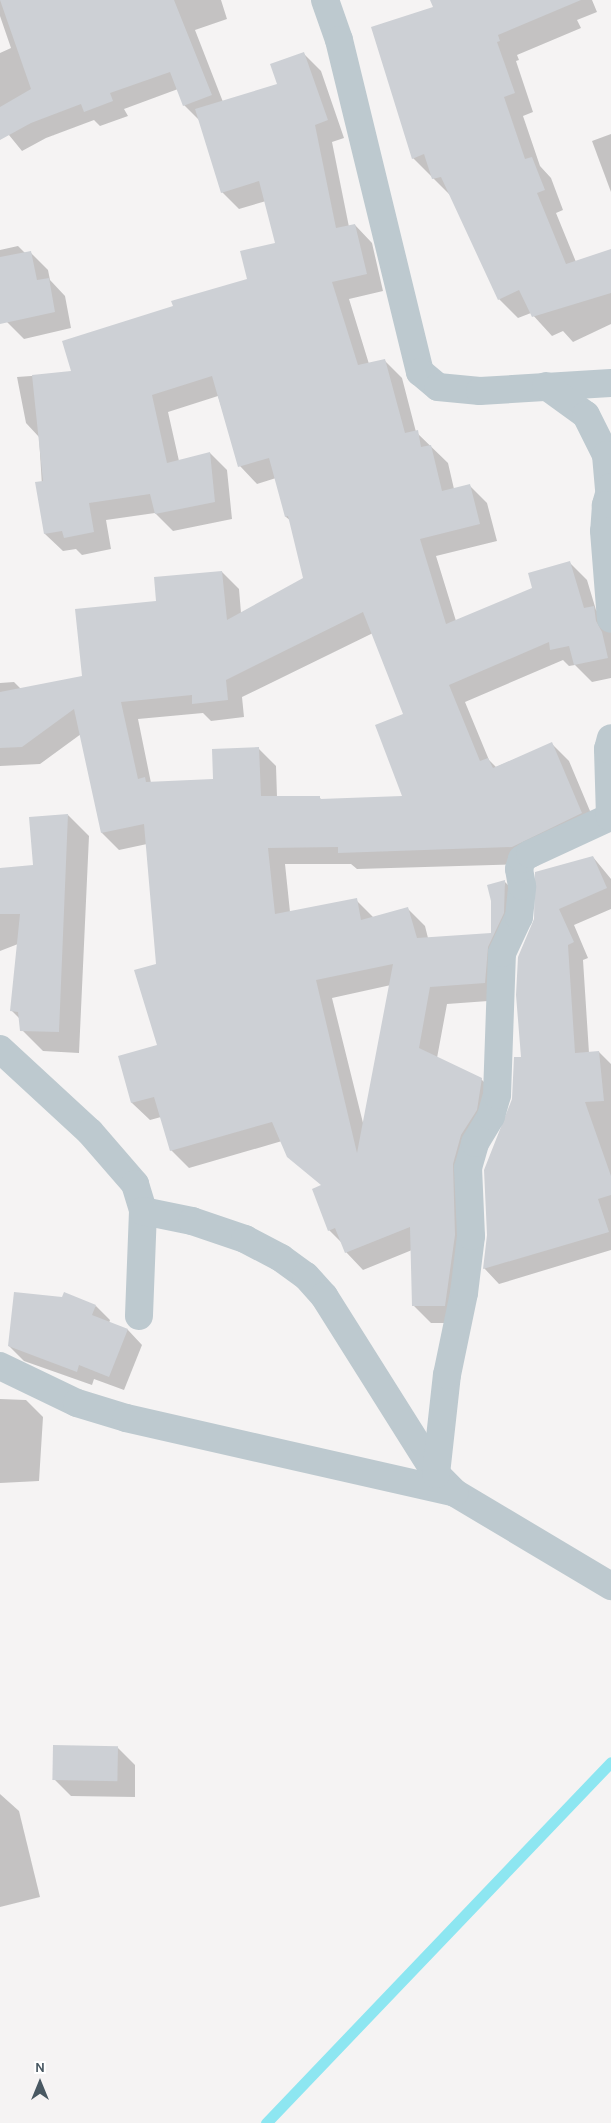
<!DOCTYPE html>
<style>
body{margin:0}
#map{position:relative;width:611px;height:2123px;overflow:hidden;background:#f5f3f3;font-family:Karla,sans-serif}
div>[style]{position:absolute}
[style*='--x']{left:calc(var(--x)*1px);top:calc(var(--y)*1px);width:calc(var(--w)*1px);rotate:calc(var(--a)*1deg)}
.shadow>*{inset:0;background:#0003}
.stream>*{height:11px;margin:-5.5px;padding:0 5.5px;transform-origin:5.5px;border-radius:5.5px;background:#8de6f1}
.building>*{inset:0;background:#cdd0d5;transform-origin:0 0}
.minor>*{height:28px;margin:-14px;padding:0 14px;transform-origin:14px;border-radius:14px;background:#bdc9cf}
span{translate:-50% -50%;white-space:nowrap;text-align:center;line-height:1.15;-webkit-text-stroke:4px #fff;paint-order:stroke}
.north{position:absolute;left:15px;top:2058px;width:50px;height:50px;-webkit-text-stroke:4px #fff;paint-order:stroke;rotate:0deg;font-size:14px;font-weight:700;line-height:20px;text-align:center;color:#495862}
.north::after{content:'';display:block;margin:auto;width:18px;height:22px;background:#495862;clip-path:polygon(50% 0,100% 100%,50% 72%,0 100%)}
</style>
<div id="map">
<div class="shadow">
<div style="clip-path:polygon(evenodd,0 0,221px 0,227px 19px,195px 30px,223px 102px,278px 85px,304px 54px,321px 71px,344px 138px,332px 142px,349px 227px,355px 225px,372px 243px,383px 291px,349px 299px,369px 364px,384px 360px,402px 378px,416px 432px,448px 463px,454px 489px,469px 485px,487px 503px,497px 541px,436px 556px,456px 621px,533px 589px,570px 563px,587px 580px,596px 610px,611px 625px,611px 678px,592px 682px,575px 665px,569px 666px,563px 660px,465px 702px,489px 760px,496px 767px,552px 744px,569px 761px,598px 830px,530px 864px,357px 869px,351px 864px,285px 864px,290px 912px,356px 900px,374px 918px,408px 909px,425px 926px,428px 938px,492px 934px,505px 882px,522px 899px,502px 1000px,447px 1004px,437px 1058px,481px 1079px,499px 1097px,478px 1153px,462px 1323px,431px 1323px,413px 1305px,412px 1250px,363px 1270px,346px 1252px,342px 1243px,329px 1230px,327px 1189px,288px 1156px,282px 1141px,189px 1168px,171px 1150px,161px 1117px,150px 1120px,132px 1103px,120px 1057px,159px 1046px,158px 965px,147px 844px,119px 850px,102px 833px,81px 734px,40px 764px,0 766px,0 683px,14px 682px,21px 689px,83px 677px,157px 602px,222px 572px,239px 589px,241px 613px,305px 579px,291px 521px,286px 517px,276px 478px,257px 484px,240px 466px,218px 396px,168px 412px,179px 461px,210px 453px,227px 470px,232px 519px,173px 531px,155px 513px,106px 520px,111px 549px,82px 555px,76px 549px,63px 551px,45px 534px,39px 437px,26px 423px,17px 377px,73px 373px,174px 306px,249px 280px,276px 244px,266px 201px,239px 209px,222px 192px,200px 121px,184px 105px,178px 89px,124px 109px,128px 116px,100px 126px,94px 120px,46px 138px,22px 151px,0 124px,0 53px,11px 48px,0 16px,0 0,373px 633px,405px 714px,403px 797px,322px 800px,319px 797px,277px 797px,276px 766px,259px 749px,215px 780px,151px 783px,138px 719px,203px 713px,211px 721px,244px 717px,242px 697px,373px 633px,0 0,391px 985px,364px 1127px,332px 998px,391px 985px)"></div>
<div style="clip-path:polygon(432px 0,592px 0,597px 12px,577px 20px,581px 28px,517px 55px,519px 60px,516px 61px,533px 112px,523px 116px,540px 166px,551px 178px,563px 210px,556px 213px,576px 262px,611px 250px,611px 324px,573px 342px,563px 331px,552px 336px,531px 313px,518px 318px,499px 299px,452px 197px,413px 158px,434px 8px)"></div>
<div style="clip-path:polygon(611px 134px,611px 192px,592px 141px)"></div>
<div style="clip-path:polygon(18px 246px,26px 254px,31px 253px,48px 270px,50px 280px,65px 296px,71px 328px,24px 339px,7px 322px,0 307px,0 250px)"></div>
<div style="clip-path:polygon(68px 815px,89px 836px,79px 1053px,43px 1051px,22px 1030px,20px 1019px,11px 1010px,18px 944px,0 951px,0 869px,34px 866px)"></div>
<div style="clip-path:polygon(593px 857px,611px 879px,611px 909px,574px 925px,588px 958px,583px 960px,589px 1053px,599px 1052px,611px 1064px,611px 1250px,499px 1284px,484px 1268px,522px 1058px,519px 957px)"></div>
<div style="clip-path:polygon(96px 1306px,110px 1320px,109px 1323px,128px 1330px,142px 1345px,124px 1390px,94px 1379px,92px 1385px,24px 1361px,9px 1346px)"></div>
<div style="clip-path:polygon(0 1399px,26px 1400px,43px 1417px,39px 1481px,0 1483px)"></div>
<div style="clip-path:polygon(118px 1748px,135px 1765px,135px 1797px,71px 1796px,54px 1779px)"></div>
<div style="clip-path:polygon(0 1794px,19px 1811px,40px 1897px,0 1907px)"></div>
</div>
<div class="stream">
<div style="--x:266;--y:2123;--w:499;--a:-46.3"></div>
</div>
<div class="building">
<div style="clip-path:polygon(0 0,174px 0,212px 95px,183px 106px,170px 72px,110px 93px,113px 101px,84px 112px,81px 104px,31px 123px,0 140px,0 107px,31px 89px)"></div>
<div style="clip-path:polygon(430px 0,581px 0,498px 35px,500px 41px,497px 42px,515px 93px,504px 97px,525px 159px,532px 157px,545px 190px,537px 193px,566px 264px,611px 249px,611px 293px,532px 317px,519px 290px,498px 300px,441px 177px,432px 179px,424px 154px,412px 159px,371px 27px,433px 7px)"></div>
<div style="clip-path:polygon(evenodd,304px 52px,328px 120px,315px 125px,336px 228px,355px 224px,367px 274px,332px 282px,358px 365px,385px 359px,405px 433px,418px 430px,421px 447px,431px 445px,442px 491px,470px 484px,480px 524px,420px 539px,446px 624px,532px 588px,528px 573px,570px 561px,584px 608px,594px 606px,596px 621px,602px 632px,608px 658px,574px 665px,569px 646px,550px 650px,549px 642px,449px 685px,480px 761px,488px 758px,493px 768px,552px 742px,582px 813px,512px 847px,338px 853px,338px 847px,268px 848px,275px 914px,357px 898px,361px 920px,408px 907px,417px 938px,491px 933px,491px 901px,487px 885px,505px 880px,504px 913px,488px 947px,485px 983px,430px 987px,419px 1048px,482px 1078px,477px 1110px,461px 1135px,453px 1164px,455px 1235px,445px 1306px,412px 1306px,410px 1227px,345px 1253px,335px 1228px,328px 1231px,312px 1189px,321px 1185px,287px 1157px,272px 1122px,170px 1151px,154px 1097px,131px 1103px,118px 1056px,157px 1045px,134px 970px,156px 964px,144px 824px,101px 833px,74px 709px,22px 747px,0 748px,0 692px,82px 676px,75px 609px,156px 601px,154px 577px,222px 571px,227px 620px,303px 578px,288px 516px,285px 517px,269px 458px,238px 467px,212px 376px,152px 395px,167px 463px,210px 452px,215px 502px,155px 514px,150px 494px,89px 503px,94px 532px,64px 538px,62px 531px,44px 534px,35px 482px,43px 481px,32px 375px,71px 371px,62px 341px,173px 306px,171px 301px,247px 279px,240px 251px,275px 243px,259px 181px,221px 193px,195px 109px,277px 84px,270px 64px,304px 52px,363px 612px,403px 714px,375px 725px,402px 796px,320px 799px,320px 796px,261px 796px,259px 747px,212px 749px,213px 779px,146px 782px,145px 777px,138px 779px,121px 702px,192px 695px,192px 704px,228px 700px,226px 680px,363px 612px,304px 52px,393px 964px,357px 1153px,316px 980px,393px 964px)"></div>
<div style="clip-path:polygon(31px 251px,37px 280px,49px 278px,55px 312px,0 324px,0 257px)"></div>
<div style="clip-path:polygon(68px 814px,59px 1032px,20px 1031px,18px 1012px,10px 1011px,20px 914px,0 914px,0 868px,33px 865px,29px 817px)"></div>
<div style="clip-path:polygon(593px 856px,607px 888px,559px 909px,574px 942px,568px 945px,575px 1053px,599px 1051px,604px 1101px,585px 1102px,611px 1176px,611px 1195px,598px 1199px,609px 1232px,483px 1269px,487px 1235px,484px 1170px,512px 1099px,514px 1057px,521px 1057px,516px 995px,518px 957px,534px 919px,535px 872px)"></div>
<div style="clip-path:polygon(14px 1292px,62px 1297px,64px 1292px,96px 1305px,92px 1315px,128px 1329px,109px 1377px,79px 1365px,77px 1372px,8px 1346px)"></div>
<div style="left:53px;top:1745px;width:65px;height:35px;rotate:1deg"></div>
</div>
<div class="minor">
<div style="--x:325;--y:0;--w:42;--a:70.7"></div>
<div style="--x:339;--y:40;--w:342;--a:76.3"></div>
<div style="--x:420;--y:372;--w:23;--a:40"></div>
<div style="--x:438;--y:387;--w:42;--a:5.4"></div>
<div style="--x:480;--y:391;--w:131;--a:-3.5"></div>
<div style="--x:546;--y:386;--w:49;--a:35.9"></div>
<div style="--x:586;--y:415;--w:45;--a:63.4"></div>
<div style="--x:606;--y:455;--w:34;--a:85"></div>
<div style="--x:611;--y:487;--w:19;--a:106"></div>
<div style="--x:606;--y:505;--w:26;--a:94"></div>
<div style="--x:604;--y:531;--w:88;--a:85.5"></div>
<div style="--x:0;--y:1049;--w:122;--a:42.7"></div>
<div style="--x:90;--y:1132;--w:69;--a:49.1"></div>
<div style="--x:135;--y:1184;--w:28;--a:73"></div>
<div style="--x:143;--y:1211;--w:105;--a:92.2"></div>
<div style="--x:143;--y:1211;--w:50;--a:11.5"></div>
<div style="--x:192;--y:1221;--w:56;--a:18.8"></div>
<div style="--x:245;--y:1239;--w:41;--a:27.8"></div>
<div style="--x:281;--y:1258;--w:31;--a:36"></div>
<div style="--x:306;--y:1276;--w:27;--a:48"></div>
<div style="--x:324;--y:1296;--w:210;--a:57.8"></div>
<div style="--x:436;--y:1474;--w:27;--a:45"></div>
<div style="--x:455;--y:1493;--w:182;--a:30.8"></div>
<div style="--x:0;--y:1366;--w:85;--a:25.7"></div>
<div style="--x:77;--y:1403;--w:51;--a:17"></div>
<div style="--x:126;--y:1418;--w:337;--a:12.8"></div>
<div style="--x:436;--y:1474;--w:100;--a:-83.7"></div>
<div style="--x:447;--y:1375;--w:84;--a:-78.3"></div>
<div style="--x:464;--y:1293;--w:57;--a:-83"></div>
<div style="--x:471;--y:1236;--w:68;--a:-92.5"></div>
<div style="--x:468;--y:1168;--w:26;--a:-74"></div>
<div style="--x:475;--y:1143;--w:31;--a:-59"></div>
<div style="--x:491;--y:1116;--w:22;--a:-74"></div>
<div style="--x:497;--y:1095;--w:142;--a:-88"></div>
<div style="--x:502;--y:953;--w:40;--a:-65"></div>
<div style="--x:519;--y:917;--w:31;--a:-84"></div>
<div style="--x:522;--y:886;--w:17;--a:-100"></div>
<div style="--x:519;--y:869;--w:10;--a:-73"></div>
<div style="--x:522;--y:859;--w:9;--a:-32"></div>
<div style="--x:530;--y:854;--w:88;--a:-24.8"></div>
<div style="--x:610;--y:817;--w:68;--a:-91.7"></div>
<div style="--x:608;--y:749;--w:11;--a:-75"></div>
</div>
<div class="north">N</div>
</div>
